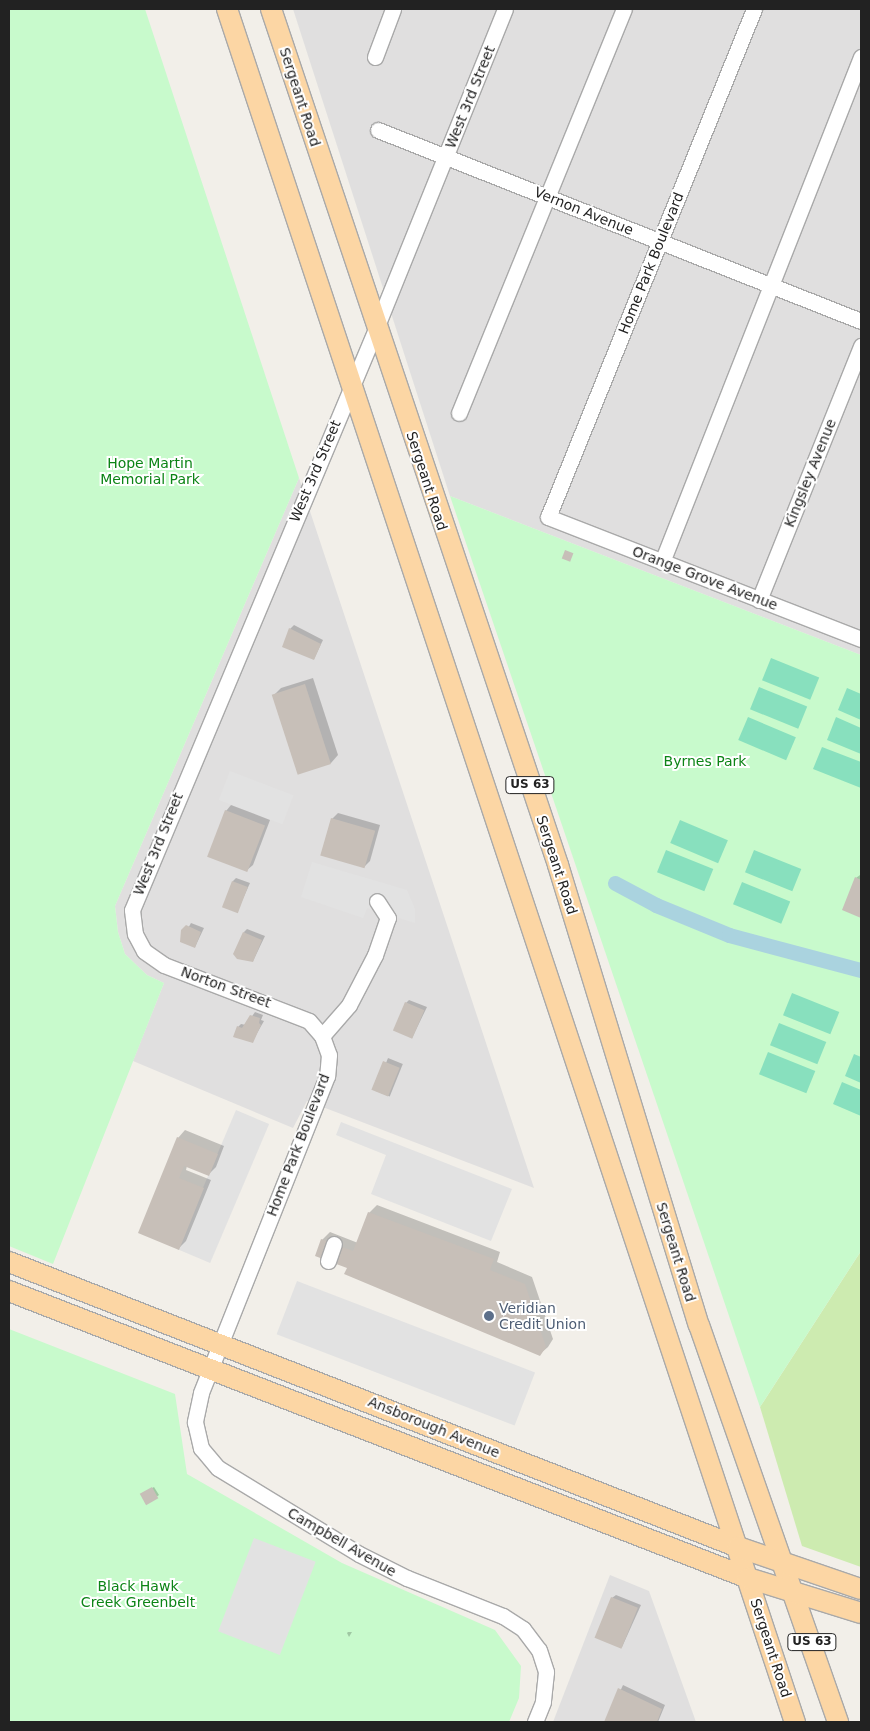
<!DOCTYPE html>
<style>
body{margin:0}
#map{position:relative;width:870px;height:1731px;overflow:hidden;background:#f2efe9;font-family:"DejaVu Sans",sans-serif}
div>[style]{position:absolute}
[style*='--x']{left:calc(var(--x)*1px);top:calc(var(--y)*1px);width:calc(var(--w)*1px);rotate:calc(var(--a)*1deg)}
.residential>*{inset:0;background:#e0dfdf}
.grass>*{inset:0;background:#cdebb0}
.park>*{inset:0;background:#c8facc}
.pitch>*{inset:0;background:#88e0be;transform-origin:0 0}
.parking>*{inset:0;background:#e2e2e2;transform-origin:0 0}
.shadow>*{inset:0;background:#0003;transform-origin:0 0}
.canal>*{height:15px;margin:-7.5px;padding:0 7.5px;transform-origin:7.5px;border-radius:7.5px;background:#aad3df}
.building>*{inset:0;background:#c7bfb8;transform-origin:0 0}
.roads{filter:drop-shadow(1px 0 #a9a9a9) drop-shadow(-1px 0 #a9a9a9) drop-shadow(0 1px #a9a9a9) drop-shadow(0 -1px #a9a9a9)}
.minor>*{height:15px;margin:-7.5px;padding:0 7.5px;transform-origin:7.5px;border-radius:7.5px;background:#fff}
.major>*{height:20px;margin:-10px;padding:0 10px;transform-origin:10px;border-radius:10px;background:#fcd6a4}
.dots>*{width:14px;height:14px;translate:-50% -50%;box-sizing:border-box;border:2px solid #fff;border-radius:50%}
span{translate:-50% -50%;white-space:nowrap;text-align:center;line-height:1.15;-webkit-text-stroke:4px #fff;paint-order:stroke}
.shield-label span{padding:1px 4px;background:#fff;border:1px solid;border-radius:4px;-webkit-text-stroke-width:0}
.shield-label{font-size:12px;color:#222;font-weight:700}
.street-label{font-size:14px;color:#222}
.park-label{font-size:14px;color:#0c8416}
.service-label{font-size:14px;color:#4e5e75}
.left{translate:0 -50%;text-align:left}
.frame{position:absolute;inset:0;border:10px solid #222;pointer-events:none}
</style>
<div id="map">
<div class="residential">
<div style="clip-path:polygon(293px 9px,861px 9px,861px 655px,450px 496px)"></div>
<div style="clip-path:polygon(299px 478px,534px 1188px,307px 1101px,293px 1128px,133px 1061px,164px 983px,147px 975px,125px 954px,118px 932px,115px 906px)"></div>
<div style="clip-path:polygon(610px 1575px,649px 1591px,696px 1722px,553px 1722px)"></div>
</div>
<div class="grass">
<div style="clip-path:polygon(861px 1251px,861px 1567px,802px 1546px,760px 1407px)"></div>
</div>
<div class="park">
<div style="clip-path:polygon(9px 9px,145px 9px,299px 478px,115px 906px,118px 932px,125px 954px,147px 975px,164px 983px,53px 1264px,9px 1246px)"></div>
<div style="clip-path:polygon(450px 496px,861px 655px,861px 1251px,760px 1407px)"></div>
<div style="clip-path:polygon(9px 1329px,175px 1394px,187px 1474px,342px 1563px,495px 1630px,521px 1666px,519px 1698px,509px 1722px,9px 1722px)"></div>
</div>
<div class="pitch">
<div style="left:771px;top:658px;width:52px;height:24px;rotate:22deg"></div>
<div style="left:759px;top:687px;width:52px;height:24px;rotate:22deg"></div>
<div style="clip-path:polygon(847px 688px,861px 694px,861px 720px,838px 710px)"></div>
<div style="left:748px;top:717px;width:52px;height:25px;rotate:23deg"></div>
<div style="clip-path:polygon(836px 717px,861px 728px,861px 754px,827px 740px)"></div>
<div style="clip-path:polygon(822px 747px,861px 762px,861px 788px,813px 769px)"></div>
<div style="left:680px;top:820px;width:52px;height:25px;rotate:23deg"></div>
<div style="left:666px;top:850px;width:51px;height:24px;rotate:22deg"></div>
<div style="left:754px;top:850px;width:51px;height:24px;rotate:22deg"></div>
<div style="left:742px;top:882px;width:52px;height:24px;rotate:22deg"></div>
<div style="left:792px;top:993px;width:51px;height:24px;rotate:22deg"></div>
<div style="left:779px;top:1023px;width:51px;height:24px;rotate:22deg"></div>
<div style="left:768px;top:1052px;width:51px;height:24px;rotate:22deg"></div>
<div style="clip-path:polygon(854px 1054px,861px 1057px,861px 1083px,845px 1076px)"></div>
<div style="clip-path:polygon(842px 1082px,861px 1090px,861px 1116px,833px 1104px)"></div>
</div>
<div class="parking">
<div style="left:230px;top:771px;width:68px;height:31px;rotate:21deg"></div>
<div style="clip-path:polygon(312px 862px,407px 890px,415px 909px,415px 923px,367px 908px,363px 918px,301px 897px)"></div>
<div style="left:236px;top:1110px;width:36px;height:151px;rotate:23deg"></div>
<div style="clip-path:polygon(341px 1122px,512px 1189px,491px 1241px,371px 1194px,386px 1155px,336px 1135px)"></div>
<div style="left:297px;top:1281px;width:255px;height:57px;rotate:21deg"></div>
<div style="left:254px;top:1538px;width:66px;height:100px;rotate:21deg"></div>
</div>
<div class="shadow">
<div style="clip-path:polygon(294px 625px,323px 640px,314px 659px,290px 629px)"></div>
<div style="clip-path:polygon(313px 678px,338px 755px,331px 763px,299px 773px,273px 696px,281px 688px)"></div>
<div style="clip-path:polygon(231px 805px,270px 820px,253px 865px,247px 870px,226px 811px)"></div>
<div style="clip-path:polygon(338px 813px,380px 825px,370px 861px,364px 867px,332px 819px)"></div>
<div style="clip-path:polygon(860px 875px,861px 875px,861px 916px,856px 878px)"></div>
<div style="clip-path:polygon(236px 878px,250px 883px,237px 912px,233px 881px)"></div>
<div style="clip-path:polygon(191px 923px,204px 928px,195px 947px,181px 941px)"></div>
<div style="clip-path:polygon(247px 929px,265px 936px,253px 961px,244px 932px)"></div>
<div style="clip-path:polygon(409px 1000px,427px 1007px,412px 1038px,406px 1003px)"></div>
<div style="clip-path:polygon(255px 1012px,263px 1015px,261px 1020px,264px 1021px,252px 1042px,238px 1027px,241px 1024px,246px 1025px)"></div>
<div style="left:388px;top:1058px;width:16px;height:35px;rotate:22deg"></div>
<div style="clip-path:polygon(185px 1130px,224px 1146px,216px 1167px,208px 1175px,187px 1166px,186px 1170px,211px 1180px,186px 1241px,179px 1248px,178px 1138px)"></div>
<div style="clip-path:polygon(377px 1205px,500px 1252px,497px 1262px,532px 1277px,553px 1339px,548px 1347px,540px 1354px,349px 1267px,322px 1240px,330px 1232px,358px 1243px,369px 1213px)"></div>
<div style="clip-path:polygon(154px 1487px,159px 1495px,146px 1504px,143px 1494px)"></div>
<div style="clip-path:polygon(616px 1595px,641px 1605px,622px 1647px,612px 1598px)"></div>
<div style="clip-path:polygon(348px 1632px,352px 1632px,349px 1637px,347px 1633px)"></div>
<div style="clip-path:polygon(623px 1685px,665px 1705px,658px 1722px,629px 1720px,627px 1722px,606px 1722px)"></div>
</div>
<div class="canal">
<div style="--x:615;--y:883;--w:47;--a:28.2"></div>
<div style="--x:656;--y:905;--w:79;--a:22.3"></div>
<div style="--x:729;--y:935;--w:137;--a:14.9"></div>
</div>
<div class="building">
<div style="left:565px;top:550px;width:9px;height:9px;rotate:21deg"></div>
<div style="clip-path:polygon(289px 628px,321px 644px,314px 660px,282px 647px)"></div>
<div style="left:305px;top:684px;width:84px;height:35px;rotate:72deg"></div>
<div style="left:225px;top:810px;width:43px;height:50px;rotate:21deg"></div>
<div style="left:331px;top:818px;width:46px;height:39px;rotate:16deg"></div>
<div style="clip-path:polygon(855px 877px,861px 880px,861px 918px,842px 910px)"></div>
<div style="left:232px;top:881px;width:17px;height:28px;rotate:21deg"></div>
<div style="clip-path:polygon(186px 925px,201px 932px,195px 948px,180px 942px,181px 930px)"></div>
<div style="clip-path:polygon(243px 932px,262px 940px,253px 962px,237px 959px,233px 954px)"></div>
<div style="left:405px;top:1002px;width:21px;height:31px;rotate:23deg"></div>
<div style="clip-path:polygon(250px 1015px,260px 1018px,259px 1023px,261px 1025px,253px 1043px,233px 1037px,237px 1026px,242px 1028px)"></div>
<div style="left:383px;top:1061px;width:18px;height:31px;rotate:22deg"></div>
<div style="clip-path:polygon(177px 1137px,218px 1154px,209px 1176px,184px 1166px,179px 1178px,204px 1188px,179px 1250px,138px 1233px)"></div>
<div style="clip-path:polygon(368px 1212px,494px 1259px,490px 1270px,525px 1284px,546px 1347px,540px 1356px,344px 1274px,347px 1268px,315px 1256px,321px 1239px,353px 1251px)"></div>
<div style="left:152px;top:1487px;width:13px;height:14px;rotate:61deg"></div>
<div style="left:611px;top:1597px;width:29px;height:44px;rotate:22deg"></div>
<div style="clip-path:polygon(618px 1688px,662px 1709px,657px 1722px,604px 1722px)"></div>
</div>
<div class="roads">
<div class="minor">
<div style="--x:505;--y:9;--w:345;--a:112"></div>
<div style="--x:376;--y:329;--w:630;--a:112.78"></div>
<div style="--x:132;--y:910;--w:24;--a:83"></div>
<div style="--x:135;--y:934;--w:19;--a:62"></div>
<div style="--x:144;--y:951;--w:24;--a:35"></div>
<div style="--x:164;--y:965;--w:155;--a:21.1"></div>
<div style="--x:309;--y:1021;--w:20;--a:49"></div>
<div style="--x:322;--y:1036;--w:20;--a:70"></div>
<div style="--x:329;--y:1055;--w:21;--a:95"></div>
<div style="--x:327;--y:1076;--w:341;--a:111.7"></div>
<div style="--x:201;--y:1393;--w:30;--a:102"></div>
<div style="--x:195;--y:1422;--w:27;--a:77"></div>
<div style="--x:201;--y:1448;--w:26;--a:50"></div>
<div style="--x:218;--y:1468;--w:165;--a:31.4"></div>
<div style="--x:359;--y:1554;--w:54;--a:26.6"></div>
<div style="--x:407;--y:1578;--w:103;--a:21.6"></div>
<div style="--x:503;--y:1616;--w:24;--a:33"></div>
<div style="--x:523;--y:1629;--w:26;--a:53"></div>
<div style="--x:539;--y:1650;--w:23;--a:72"></div>
<div style="--x:546;--y:1672;--w:30;--a:96"></div>
<div style="--x:543;--y:1702;--w:22;--a:112"></div>
<div style="--x:754;--y:9;--w:548;--a:112.07"></div>
<div style="--x:548;--y:517;--w:336;--a:21.3"></div>
<div style="--x:375;--y:57;--w:51;--a:-69.4"></div>
<div style="--x:378;--y:130;--w:519;--a:21.58"></div>
<div style="--x:459;--y:413;--w:436;--a:-67.8"></div>
<div style="--x:662;--y:562;--w:543;--a:-68.49"></div>
<div style="--x:759;--y:600;--w:274;--a:-68.1"></div>
<div style="--x:322;--y:1036;--w:41;--a:-48.9"></div>
<div style="--x:349;--y:1005;--w:56;--a:-62.5"></div>
<div style="--x:375;--y:955;--w:39;--a:-71"></div>
<div style="--x:388;--y:918;--w:20;--a:-123"></div>
<div style="--x:328;--y:1261;--w:18;--a:-71"></div>
</div>
<div class="major">
<div style="--x:227;--y:9;--w:1805;--a:71.66"></div>
<div style="--x:271;--y:9;--w:903;--a:71.46"></div>
<div style="--x:558;--y:865;--w:481;--a:73"></div>
<div style="--x:699;--y:1325;--w:421;--a:70.7"></div>
<div style="--x:9;--y:1262;--w:783;--a:21.35"></div>
<div style="--x:738;--y:1547;--w:130;--a:18.9"></div>
<div style="--x:9;--y:1291;--w:793;--a:21.22"></div>
<div style="--x:748;--y:1578;--w:118;--a:17.2"></div>
</div>
</div>
<div class="dots">
<div style="left:489px;top:1316px;background:#5c6f8a"></div>
</div>
<div class="shield-label">
<span style="left:530px;top:785px">US 63</span>
<span style="left:812px;top:1642px">US 63</span>
</div>
<div class="street-label">
<span style="left:300px;top:97px;rotate:72deg">Sergeant Road</span>
<span style="left:470px;top:97px;rotate:-68deg">West 3rd Street</span>
<span style="left:584px;top:211px;rotate:22deg">Vernon Avenue</span>
<span style="left:651px;top:263px;rotate:-68deg">Home Park Boulevard</span>
<span style="left:315px;top:471px;rotate:-67deg">West 3rd Street</span>
<span style="left:810px;top:473px;rotate:-68deg">Kingsley Avenue</span>
<span style="left:427px;top:481px;rotate:72deg">Sergeant Road</span>
<span style="left:705px;top:578px;rotate:21deg">Orange Grove Avenue</span>
<span style="left:158px;top:844px;rotate:-68deg">West 3rd Street</span>
<span style="left:557px;top:865px;rotate:72deg">Sergeant Road</span>
<span style="left:226px;top:987px;rotate:20deg">Norton Street</span>
<span style="left:298px;top:1145px;rotate:-69deg">Home Park Boulevard</span>
<span style="left:676px;top:1252px;rotate:73deg">Sergeant Road</span>
<span style="left:434px;top:1427px;rotate:22deg">Ansborough Avenue</span>
<span style="left:342px;top:1542px;rotate:30deg">Campbell Avenue</span>
<span style="left:771px;top:1648px;rotate:72deg">Sergeant Road</span>
</div>
<div class="park-label">
<span style="left:150px;top:471px">Hope Martin<br>Memorial Park</span>
<span style="left:705px;top:761px">Byrnes Park</span>
<span style="left:138px;top:1594px">Black Hawk<br>Creek Greenbelt</span>
</div>
<div class="service-label">
<span class="left" style="left:499px;top:1316px">Veridian<br>Credit Union</span>
</div>
<div class="frame"></div>
</div>
